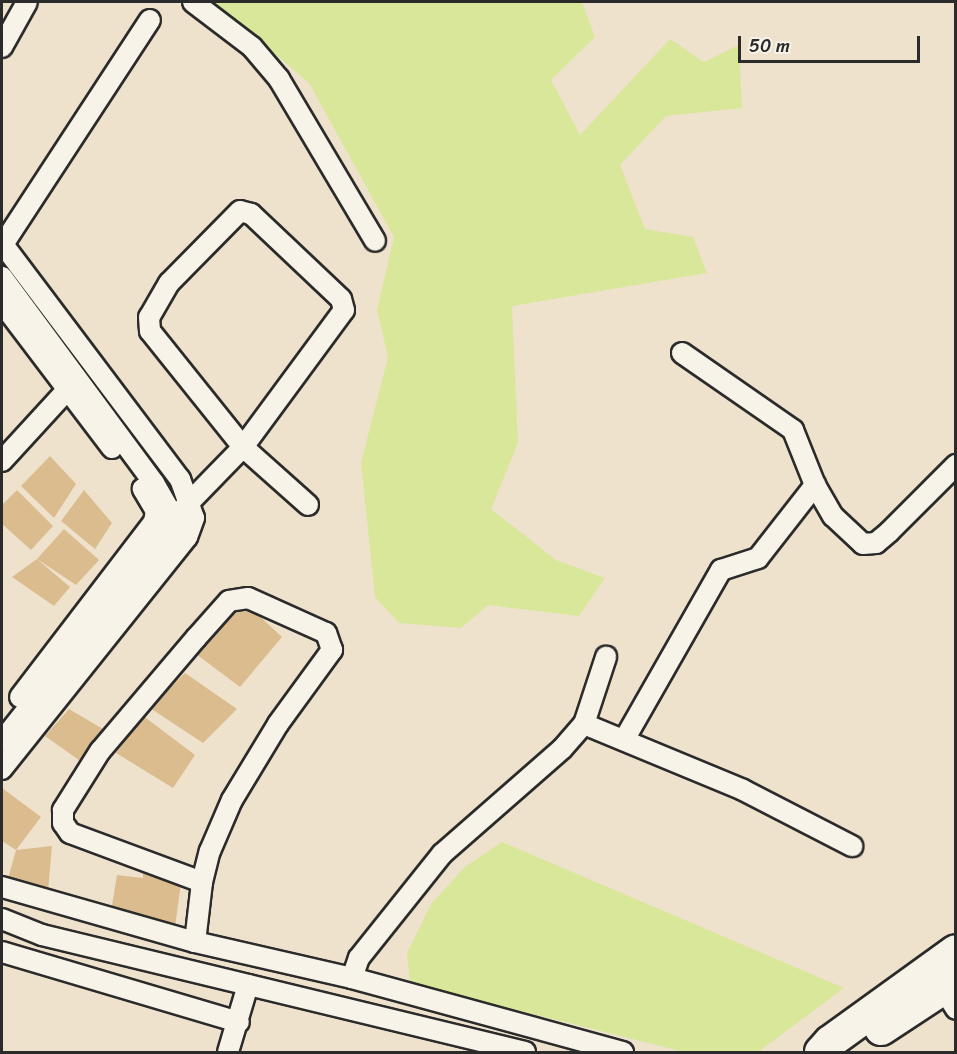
<!DOCTYPE html>
<style>
body{margin:0}
#map{position:relative;width:957px;height:1054px;overflow:hidden;background:#efe2cd;font-family:Sriracha,sans-serif}
div>[style]{position:absolute}
[style*='--x']{left:calc(var(--x)*1px);top:calc(var(--y)*1px);width:calc(var(--w)*1px);rotate:calc(var(--a)*1deg)}
.green>*{inset:0;background:#d8e79a}
.building>*{inset:0;background:#dbbc8f}
.roads{filter:drop-shadow(2px 0 #2b2b2b) drop-shadow(-2px 0 #2b2b2b) drop-shadow(0 2px #2b2b2b) drop-shadow(0 -2px #2b2b2b)}
.minor>*{height:20px;margin:-10px;padding:0 10px;transform-origin:10px;border-radius:10px;background:#f7f3e8}
.trunk>*{height:32px;margin:-16px;padding:0 16px;transform-origin:16px;border-radius:16px;background:#f7f3e8}
span{translate:-50% -50%;white-space:nowrap;text-align:center;line-height:1.15;-webkit-text-stroke:4.5px #f7f3e8;paint-order:stroke}
.frame{position:absolute;inset:0;border:3px solid #2b2b2b;pointer-events:none}
.scale{position:absolute;left:738px;top:36px;width:182px;height:27px;box-sizing:border-box;border:3px solid #2b2b2b;border-top:0;padding-left:8px;font-size:18px;line-height:21px;white-space:nowrap;color:#2b2b2b;-webkit-text-stroke:4px #f7f3e8;paint-order:stroke}
</style>
<div id="map">
<div class="green">
<div style="clip-path:polygon(214px 2px,582px 2px,595px 37px,551px 80px,580px 135px,670px 39px,704px 62px,739px 45px,742px 108px,666px 116px,620px 165px,645px 229px,693px 237px,707px 273px,512px 306px,518px 443px,491px 509px,556px 560px,605px 578px,579px 616px,488px 605px,461px 628px,399px 623px,375px 597px,361px 463px,388px 357px,377px 310px,394px 237px,309px 83px)"></div>
<div style="clip-path:polygon(502px 842px,844px 988px,758px 1052px,684px 1052px,410px 983px,407px 953px,431px 904px,465px 867px)"></div>
</div>
<div class="building">
<div style="clip-path:polygon(50px 456px,76px 484px,54px 518px,21px 486px)"></div>
<div style="clip-path:polygon(17px 490px,53px 526px,31px 550px,2px 524px,2px 505px)"></div>
<div style="clip-path:polygon(84px 490px,112px 523px,95px 549px,61px 521px)"></div>
<div style="clip-path:polygon(64px 529px,99px 560px,76px 585px,37px 559px)"></div>
<div style="clip-path:polygon(37px 559px,70px 587px,54px 606px,12px 577px)"></div>
<div style="clip-path:polygon(239px 597px,282px 637px,240px 687px,196px 654px)"></div>
<div style="clip-path:polygon(185px 673px,237px 709px,203px 743px,150px 708px)"></div>
<div style="clip-path:polygon(69px 709px,103px 729px,83px 763px,45px 736px)"></div>
<div style="clip-path:polygon(142px 715px,195px 755px,173px 788px,116px 753px)"></div>
<div style="clip-path:polygon(2px 788px,41px 817px,16px 850px,2px 841px)"></div>
<div style="clip-path:polygon(52px 846px,48px 891px,7px 882px,16px 850px)"></div>
<div style="clip-path:polygon(143px 872px,181px 883px,175px 927px,111px 911px,117px 875px,143px 878px)"></div>
</div>
<div class="roads">
<div class="minor">
<div style="--x:193;--y:2;--w:74;--a:37.3"></div>
<div style="--x:252;--y:47;--w:42;--a:49.8"></div>
<div style="--x:279;--y:79;--w:188;--a:59.3"></div>
<div style="--x:2;--y:47;--w:51;--a:-60.9"></div>
<div style="--x:2;--y:243;--w:296;--a:53"></div>
<div style="--x:180;--y:479;--w:41;--a:70.3"></div>
<div style="--x:194;--y:518;--w:20;--a:110"></div>
<div style="--x:187;--y:537;--w:297;--a:128.6"></div>
<div style="--x:2;--y:246;--w:270;--a:-56.8"></div>
<div style="--x:2;--y:277;--w:256;--a:53.6"></div>
<div style="--x:154;--y:483;--w:40;--a:60.3"></div>
<div style="--x:174;--y:518;--w:10;--a:107"></div>
<div style="--x:171;--y:528;--w:272;--a:128.4"></div>
<div style="--x:2;--y:303;--w:182;--a:52.8"></div>
<div style="--x:682;--y:353;--w:135;--a:34.7"></div>
<div style="--x:793;--y:430;--w:59;--a:68.2"></div>
<div style="--x:815;--y:485;--w:36;--a:60"></div>
<div style="--x:833;--y:516;--w:41;--a:43"></div>
<div style="--x:863;--y:544;--w:13;--a:-4"></div>
<div style="--x:876;--y:543;--w:17;--a:-40"></div>
<div style="--x:889;--y:532;--w:95;--a:-45"></div>
<div style="--x:2;--y:461;--w:96;--a:-47.5"></div>
<div style="--x:174;--y:518;--w:99;--a:-45.8"></div>
<div style="--x:243;--y:447;--w:170;--a:-53.6"></div>
<div style="--x:344;--y:310;--w:11;--a:-105"></div>
<div style="--x:341;--y:299;--w:124;--a:-136.6"></div>
<div style="--x:251;--y:214;--w:11;--a:-165"></div>
<div style="--x:240;--y:211;--w:101;--a:134.6"></div>
<div style="--x:169;--y:283;--w:39;--a:120"></div>
<div style="--x:149;--y:317;--w:14;--a:86"></div>
<div style="--x:150;--y:331;--w:149;--a:51.3"></div>
<div style="--x:243;--y:447;--w:87;--a:41.7"></div>
<div style="--x:20;--y:697;--w:220;--a:-52.6"></div>
<div style="--x:154;--y:522;--w:11;--a:-80"></div>
<div style="--x:156;--y:511;--w:26;--a:-121"></div>
<div style="--x:584;--y:724;--w:172;--a:22.5"></div>
<div style="--x:743;--y:790;--w:123;--a:27.2"></div>
<div style="--x:624;--y:740;--w:196;--a:-60.3"></div>
<div style="--x:721;--y:570;--w:39;--a:-18"></div>
<div style="--x:758;--y:558;--w:93;--a:-52"></div>
<div style="--x:2;--y:887;--w:201;--a:15.9"></div>
<div style="--x:195;--y:942;--w:161;--a:12.9"></div>
<div style="--x:352;--y:978;--w:281;--a:15.3"></div>
<div style="--x:2;--y:919;--w:43;--a:21.8"></div>
<div style="--x:42;--y:935;--w:497;--a:13.6"></div>
<div style="--x:195;--y:942;--w:60;--a:-83.3"></div>
<div style="--x:202;--y:882;--w:32;--a:-76"></div>
<div style="--x:210;--y:851;--w:56;--a:-66.7"></div>
<div style="--x:232;--y:800;--w:89;--a:-58.8"></div>
<div style="--x:278;--y:724;--w:92;--a:-53.9"></div>
<div style="--x:332;--y:650;--w:18;--a:-109"></div>
<div style="--x:326;--y:633;--w:85;--a:-155.8"></div>
<div style="--x:248;--y:598;--w:19;--a:171"></div>
<div style="--x:229;--y:601;--w:50;--a:131.7"></div>
<div style="--x:196;--y:638;--w:148;--a:130.3"></div>
<div style="--x:100;--y:751;--w:70;--a:122.1"></div>
<div style="--x:63;--y:810;--w:13;--a:90"></div>
<div style="--x:63;--y:823;--w:12;--a:55"></div>
<div style="--x:70;--y:833;--w:141;--a:20.4"></div>
<div style="--x:2;--y:952;--w:247;--a:16.5"></div>
<div style="--x:352;--y:978;--w:21;--a:-71"></div>
<div style="--x:359;--y:958;--w:133;--a:-51.4"></div>
<div style="--x:442;--y:854;--w:159;--a:-41.2"></div>
<div style="--x:562;--y:749;--w:33;--a:-49"></div>
<div style="--x:584;--y:724;--w:71;--a:-71.8"></div>
<div style="--x:938;--y:980;--w:34;--a:58"></div>
<div style="--x:228;--y:1052;--w:70;--a:-73.4"></div>
</div>
<div class="trunk">
<div style="--x:881;--y:1029;--w:90;--a:-33.2"></div>
<div style="--x:821;--y:1052;--w:13;--a:-48"></div>
<div style="--x:830;--y:1042;--w:155;--a:-35.8"></div>
</div>
</div>
<div class="frame"></div>
<div class="scale">50 m</div>
</div>
